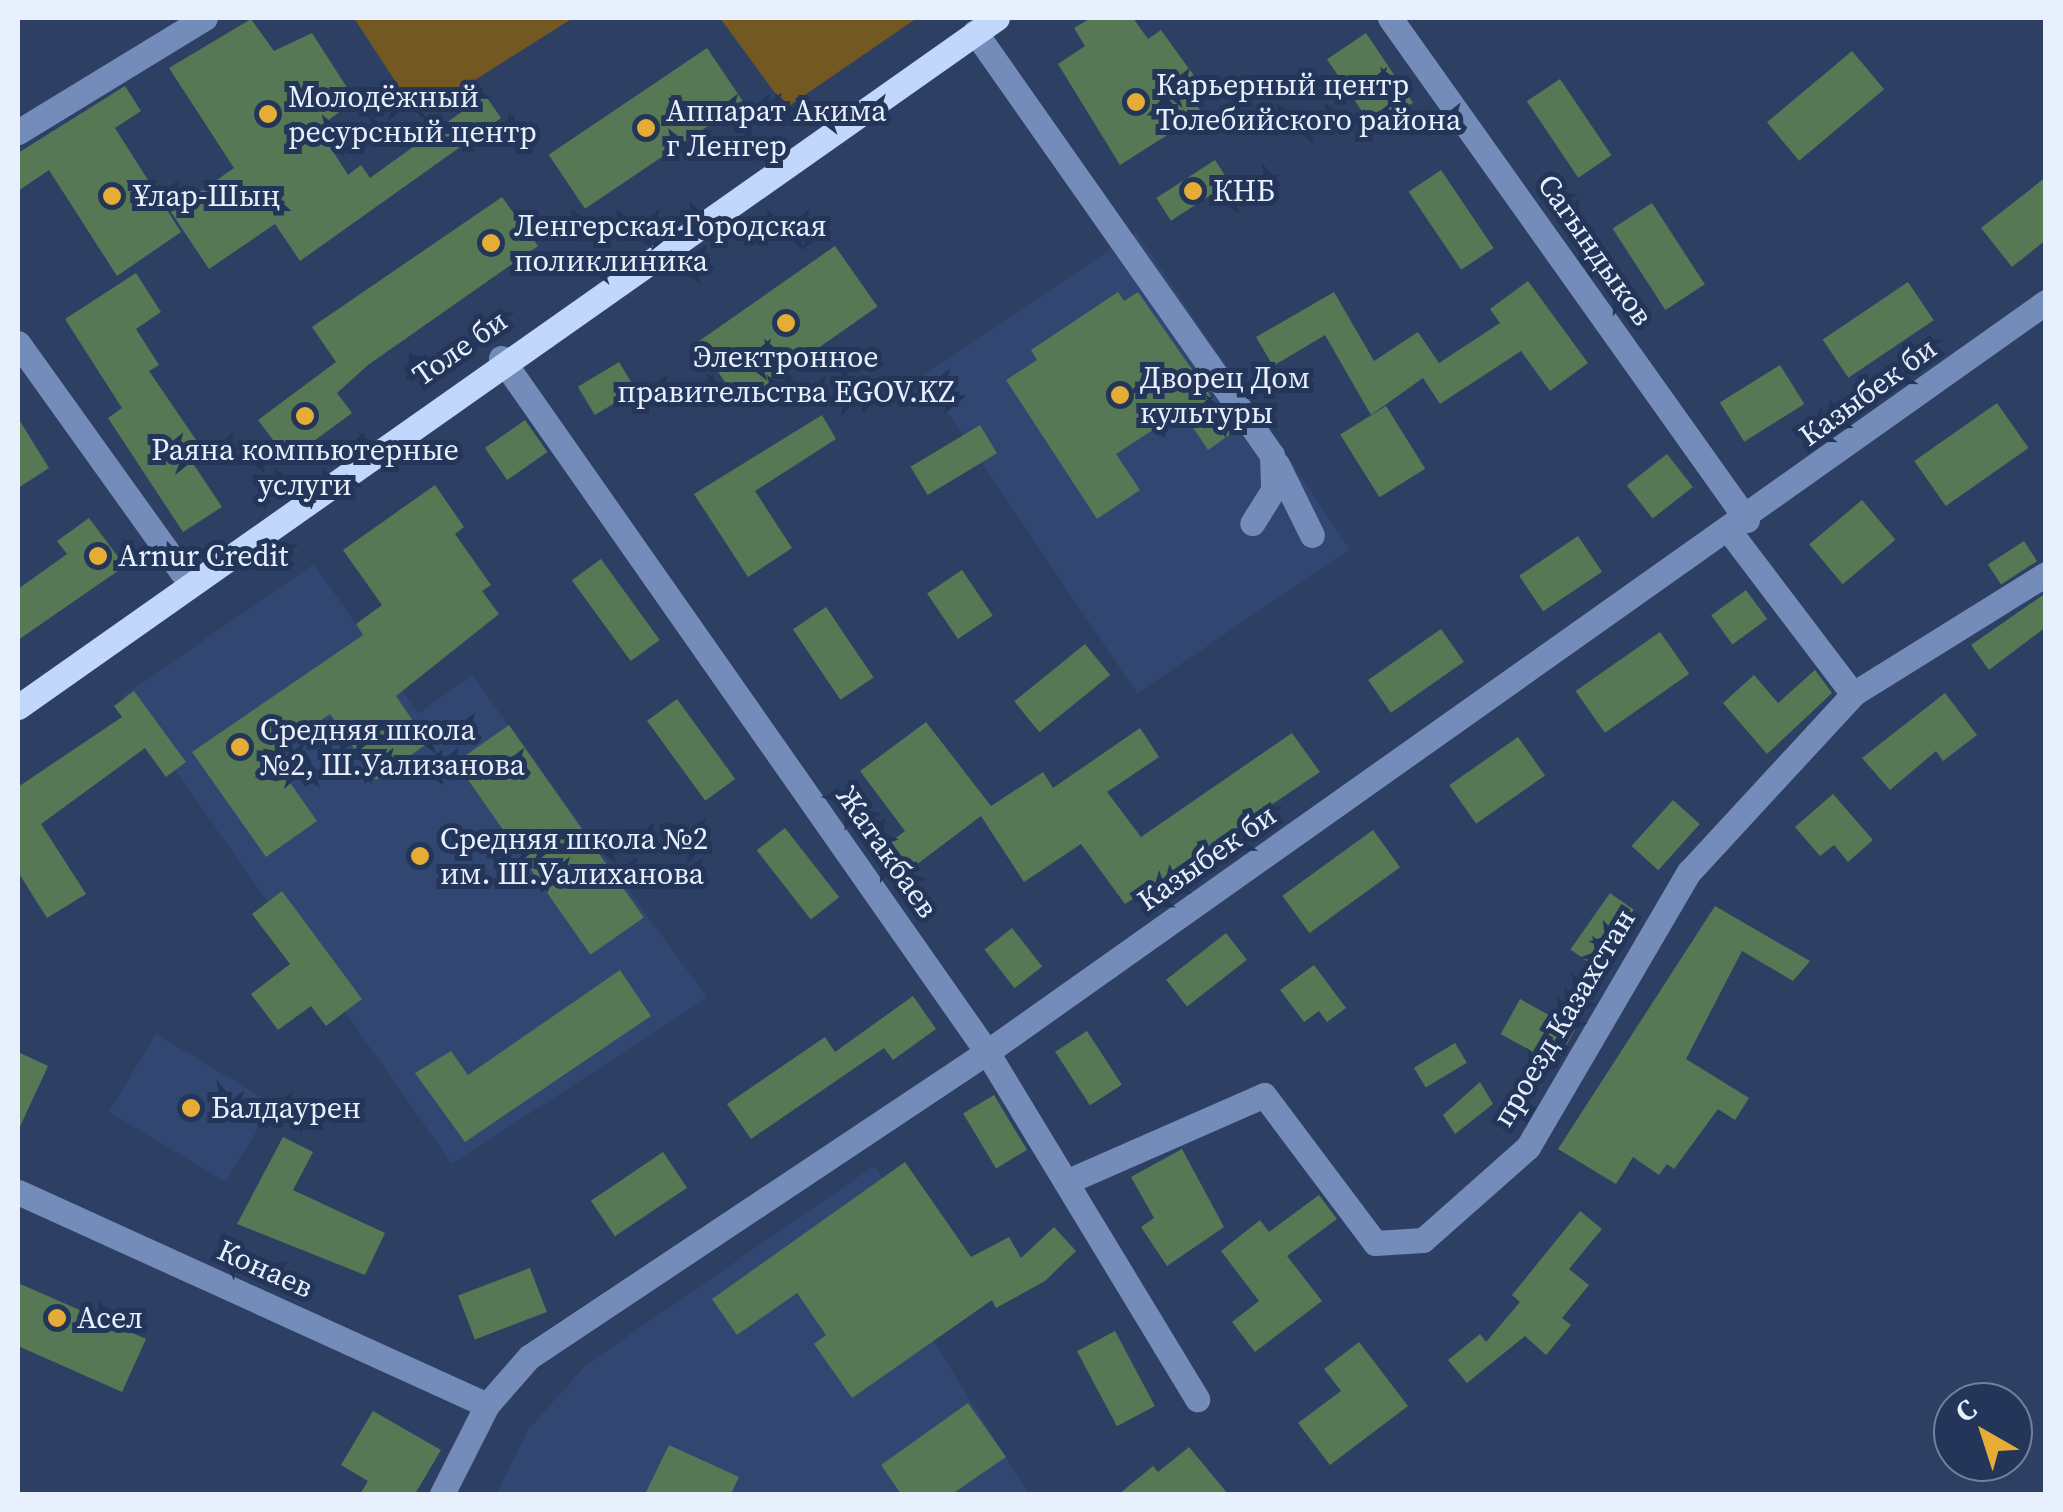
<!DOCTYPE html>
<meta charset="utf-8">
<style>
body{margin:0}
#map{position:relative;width:2063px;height:1512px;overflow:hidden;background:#2d4064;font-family:"Source Serif 4",serif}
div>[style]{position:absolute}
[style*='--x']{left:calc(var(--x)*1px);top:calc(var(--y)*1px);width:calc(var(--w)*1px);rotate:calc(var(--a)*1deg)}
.built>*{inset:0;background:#314772;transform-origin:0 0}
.green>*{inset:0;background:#735821}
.building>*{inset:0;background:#577854;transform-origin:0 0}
.minor>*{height:25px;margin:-12.5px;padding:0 12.5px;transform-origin:12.5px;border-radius:12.5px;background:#748cb9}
.major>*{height:25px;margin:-12.5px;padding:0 12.5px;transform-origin:12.5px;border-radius:12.5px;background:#c2d7fc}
.dots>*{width:28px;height:28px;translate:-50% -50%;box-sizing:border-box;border:5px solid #233659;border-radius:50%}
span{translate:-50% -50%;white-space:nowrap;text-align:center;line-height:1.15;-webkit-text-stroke:10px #233659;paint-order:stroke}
.poi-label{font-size:30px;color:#e8effd}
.left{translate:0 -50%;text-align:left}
.street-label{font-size:30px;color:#e8effd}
.frame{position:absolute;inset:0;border:20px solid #e8effd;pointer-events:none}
.north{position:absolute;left:1933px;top:1382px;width:100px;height:100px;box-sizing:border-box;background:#233659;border:2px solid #72809b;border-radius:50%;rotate:321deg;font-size:28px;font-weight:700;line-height:40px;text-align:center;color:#e8effd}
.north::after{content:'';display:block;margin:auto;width:35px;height:45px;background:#e5ad35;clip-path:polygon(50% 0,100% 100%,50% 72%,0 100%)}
</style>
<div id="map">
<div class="built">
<div style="left:1136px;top:232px;width:383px;height:257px;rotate:56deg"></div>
<div style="clip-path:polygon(314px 564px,418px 714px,472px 675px,707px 998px,452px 1164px,123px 696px)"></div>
<div style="left:156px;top:1034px;width:136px;height:91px;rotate:31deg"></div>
<div style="clip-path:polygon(874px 1166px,941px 1265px,901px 1289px,1029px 1494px,496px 1494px,529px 1429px,586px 1365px)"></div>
</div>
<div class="green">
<div style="clip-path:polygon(354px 18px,573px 18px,418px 116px)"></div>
<div style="clip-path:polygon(720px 18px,917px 18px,786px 108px)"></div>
</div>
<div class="building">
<div style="clip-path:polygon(1091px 18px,1133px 18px,1148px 39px,1161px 30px,1200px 84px,1188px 92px,1202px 113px,1120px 165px,1058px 64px,1085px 46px,1074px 28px)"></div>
<div style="clip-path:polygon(251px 19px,274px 51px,312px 33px,355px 100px,318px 128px,348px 175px,361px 165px,370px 178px,485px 95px,501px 118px,300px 261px,275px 224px,209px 269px,171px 212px,234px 168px,169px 68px)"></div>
<div style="left:1366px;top:33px;width:84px;height:47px;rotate:56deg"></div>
<div style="left:707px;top:48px;width:65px;height:191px;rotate:56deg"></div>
<div style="left:1852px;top:51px;width:50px;height:111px;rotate:50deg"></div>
<div style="left:1560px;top:79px;width:92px;height:40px;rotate:56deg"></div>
<div style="clip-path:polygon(125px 86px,141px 111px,115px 128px,181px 232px,117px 276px,49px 170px,18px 191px,18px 153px)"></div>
<div style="left:1215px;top:160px;width:27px;height:70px;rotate:57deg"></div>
<div style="left:1441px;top:170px;width:94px;height:39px;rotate:56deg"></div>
<div style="clip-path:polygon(2046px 177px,2046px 240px,2012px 267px,1981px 228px)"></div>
<div style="clip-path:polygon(502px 197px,538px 246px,368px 365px,337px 393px,352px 413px,288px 460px,258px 420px,336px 362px,312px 327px)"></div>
<div style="left:1652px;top:203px;width:97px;height:47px;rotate:57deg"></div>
<div style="left:835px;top:246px;width:74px;height:168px;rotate:55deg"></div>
<div style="clip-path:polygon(136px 273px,161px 312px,136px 329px,159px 365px,149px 371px,207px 456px,194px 465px,222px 507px,183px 532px,108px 418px,122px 408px,65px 319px)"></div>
<div style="clip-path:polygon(1528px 281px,1588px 363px,1550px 391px,1521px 351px,1440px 404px,1423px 378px,1371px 415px,1325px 335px,1273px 366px,1256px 337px,1334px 292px,1374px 361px,1418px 332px,1439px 363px,1500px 323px,1490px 309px)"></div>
<div style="left:1908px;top:282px;width:46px;height:103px;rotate:56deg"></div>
<div style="clip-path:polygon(1118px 292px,1124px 301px,1138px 292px,1235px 431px,1208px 450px,1182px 411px,1116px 454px,1140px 490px,1097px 519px,1006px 380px,1037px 360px,1031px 350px)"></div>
<div style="left:619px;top:362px;width:33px;height:48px;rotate:59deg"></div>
<div style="left:1780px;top:365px;width:46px;height:71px;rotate:58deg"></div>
<div style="left:1997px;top:403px;width:55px;height:101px;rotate:55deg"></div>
<div style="left:1386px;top:406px;width:74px;height:54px;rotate:58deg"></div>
<div style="clip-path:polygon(822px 415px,836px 439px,755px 491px,792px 548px,748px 577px,694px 494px)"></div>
<div style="clip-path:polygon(18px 418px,49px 468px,18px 488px)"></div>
<div style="left:525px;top:420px;width:39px;height:49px;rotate:55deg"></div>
<div style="left:980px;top:425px;width:33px;height:81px;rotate:59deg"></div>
<div style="left:1667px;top:454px;width:42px;height:51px;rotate:52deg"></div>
<div style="clip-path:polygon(435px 485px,464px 527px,455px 534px,491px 585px,482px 591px,499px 614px,396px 696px,428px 743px,376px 780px,330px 714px,271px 756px,317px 821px,266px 857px,192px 752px,363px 635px,356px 624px,382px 605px,343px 550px)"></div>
<div style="left:1862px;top:500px;width:52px;height:69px;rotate:50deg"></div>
<div style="clip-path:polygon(89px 518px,125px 566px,18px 640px,18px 589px,67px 554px,57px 541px)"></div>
<div style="left:1578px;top:536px;width:43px;height:71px;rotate:56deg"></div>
<div style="left:2024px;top:541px;width:24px;height:43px;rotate:57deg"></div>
<div style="left:601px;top:559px;width:100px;height:36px;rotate:54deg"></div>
<div style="left:962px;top:570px;width:55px;height:42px;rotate:56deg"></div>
<div style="left:1746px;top:590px;width:36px;height:43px;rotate:54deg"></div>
<div style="clip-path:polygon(2046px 593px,2046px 627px,1989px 670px,1971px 645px)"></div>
<div style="left:826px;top:607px;width:85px;height:40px;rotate:56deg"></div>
<div style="left:1441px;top:629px;width:40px;height:89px;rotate:55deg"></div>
<div style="left:1660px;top:632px;width:51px;height:103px;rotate:55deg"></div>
<div style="left:1085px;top:644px;width:40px;height:91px;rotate:51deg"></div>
<div style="clip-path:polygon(1815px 670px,1832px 693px,1767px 754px,1723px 703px,1754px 675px,1778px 703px)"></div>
<div style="clip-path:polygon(134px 691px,186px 762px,166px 777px,145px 748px,41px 824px,86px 894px,47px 918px,18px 872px,18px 787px,122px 717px,114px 706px)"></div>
<div style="clip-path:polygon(1945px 693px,1977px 735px,1943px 761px,1936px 751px,1890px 790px,1862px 758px)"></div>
<div style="left:677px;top:699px;width:99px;height:37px;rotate:54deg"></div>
<div style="clip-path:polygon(926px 722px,991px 806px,1043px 772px,1053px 788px,1140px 728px,1159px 757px,1107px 792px,1141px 837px,1292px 733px,1320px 772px,1125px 904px,1081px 844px,1024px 882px,981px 816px,908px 871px,888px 844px,905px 831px,860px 771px)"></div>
<div style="left:509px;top:725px;width:235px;height:65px;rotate:55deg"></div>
<div style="left:1518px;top:737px;width:47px;height:84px;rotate:55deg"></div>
<div style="clip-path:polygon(1833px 794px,1873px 840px,1848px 862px,1834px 845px,1820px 856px,1795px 827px)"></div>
<div style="left:1673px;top:800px;width:36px;height:62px;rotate:42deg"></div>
<div style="left:785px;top:828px;width:88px;height:36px;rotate:52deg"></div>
<div style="left:1373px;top:830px;width:46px;height:112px;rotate:54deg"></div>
<div style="clip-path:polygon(282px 891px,362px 999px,326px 1026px,311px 1006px,278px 1030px,251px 994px,290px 964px,252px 914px)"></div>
<div style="left:1610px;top:893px;width:29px;height:69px;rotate:35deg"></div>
<div style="clip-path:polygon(1715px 906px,1810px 961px,1793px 981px,1742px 951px,1686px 1059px,1749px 1098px,1735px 1120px,1718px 1109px,1674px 1169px,1667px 1164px,1659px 1175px,1633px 1157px,1616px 1184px,1558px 1149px)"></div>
<div style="left:1012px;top:928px;width:49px;height:35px;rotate:52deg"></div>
<div style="left:1226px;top:933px;width:34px;height:76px;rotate:52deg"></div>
<div style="clip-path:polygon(1314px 965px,1346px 1008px,1327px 1022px,1319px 1011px,1304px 1022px,1280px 990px)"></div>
<div style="clip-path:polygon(620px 970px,651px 1016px,465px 1142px,415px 1073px,451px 1051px,468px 1075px)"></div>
<div style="clip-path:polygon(913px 996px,936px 1029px,893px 1060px,884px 1048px,751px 1139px,727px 1104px,825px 1037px,835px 1052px)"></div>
<div style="left:1520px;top:999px;width:63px;height:40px;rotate:29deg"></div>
<div style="left:1087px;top:1031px;width:64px;height:38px;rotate:57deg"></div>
<div style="left:1455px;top:1043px;width:23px;height:48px;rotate:59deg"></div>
<div style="clip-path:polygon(18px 1052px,48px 1066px,18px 1131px)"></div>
<div style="clip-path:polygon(1480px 1082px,1493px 1104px,1455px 1134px,1443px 1115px)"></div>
<div style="left:994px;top:1095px;width:64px;height:36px;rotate:59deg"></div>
<div style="clip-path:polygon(283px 1137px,313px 1152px,293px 1190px,385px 1233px,365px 1275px,237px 1224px)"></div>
<div style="clip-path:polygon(1182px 1149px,1224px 1227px,1167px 1266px,1141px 1227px,1154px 1218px,1131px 1177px)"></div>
<div style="left:663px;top:1152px;width:43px;height:87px;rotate:56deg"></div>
<div style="clip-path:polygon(905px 1162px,971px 1257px,1009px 1237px,1021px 1258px,1054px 1227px,1076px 1251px,1045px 1281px,996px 1308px,992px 1300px,852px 1398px,814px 1344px,826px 1335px,797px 1293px,737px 1335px,712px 1299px)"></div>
<div style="clip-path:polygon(1319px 1195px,1337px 1219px,1287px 1256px,1322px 1301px,1255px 1352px,1232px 1322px,1259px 1301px,1221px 1251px,1260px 1220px,1269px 1232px)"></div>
<div style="clip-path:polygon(1580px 1211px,1602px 1229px,1569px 1269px,1589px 1285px,1562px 1318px,1571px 1325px,1546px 1355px,1525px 1336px,1467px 1383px,1448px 1360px,1480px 1334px,1486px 1342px,1520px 1302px,1512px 1295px)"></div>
<div style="left:530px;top:1268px;width:47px;height:77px;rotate:69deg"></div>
<div style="clip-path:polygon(18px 1283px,146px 1339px,122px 1392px,18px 1346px)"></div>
<div style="left:1115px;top:1331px;width:85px;height:43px;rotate:62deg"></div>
<div style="clip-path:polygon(1359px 1342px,1408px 1406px,1330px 1465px,1298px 1423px,1341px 1391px,1324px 1369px)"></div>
<div style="clip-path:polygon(968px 1403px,1006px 1457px,952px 1494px,901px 1494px,881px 1465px)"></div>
<div style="clip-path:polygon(373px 1411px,441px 1450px,415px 1494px,360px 1494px,368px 1481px,341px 1465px)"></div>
<div style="clip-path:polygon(669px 1445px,739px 1477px,731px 1494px,645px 1494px)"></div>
<div style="clip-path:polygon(1189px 1447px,1228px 1494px,1119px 1494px,1153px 1466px,1158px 1472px)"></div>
</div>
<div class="minor">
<div style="--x:1390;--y:18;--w:616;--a:54.58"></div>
<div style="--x:975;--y:32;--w:517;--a:54.93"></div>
<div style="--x:1272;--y:455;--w:35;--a:88"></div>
<div style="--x:1273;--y:490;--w:39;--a:122"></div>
<div style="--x:18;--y:132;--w:219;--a:-31.4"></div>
<div style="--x:18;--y:343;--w:295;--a:54.4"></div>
<div style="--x:501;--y:358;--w:847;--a:55"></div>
<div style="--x:987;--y:1052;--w:406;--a:58.8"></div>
<div style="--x:1277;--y:464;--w:79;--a:63.8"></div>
<div style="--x:1730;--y:532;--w:203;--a:52.8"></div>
<div style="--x:1066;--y:1182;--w:216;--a:-23.7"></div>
<div style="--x:1264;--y:1095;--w:185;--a:53.1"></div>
<div style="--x:1375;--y:1243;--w:48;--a:-3.6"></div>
<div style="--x:1423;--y:1240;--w:140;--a:-41.5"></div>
<div style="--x:1528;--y:1147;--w:319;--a:-59.7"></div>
<div style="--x:1689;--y:872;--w:242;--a:-47.3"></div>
<div style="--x:1853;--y:694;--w:227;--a:-31.9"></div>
<div style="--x:18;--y:1192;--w:515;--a:24.43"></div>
<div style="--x:442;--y:1494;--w:100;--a:-63.2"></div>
<div style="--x:487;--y:1405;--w:64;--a:-48.8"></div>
<div style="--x:529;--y:1357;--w:550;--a:-33.66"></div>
<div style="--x:987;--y:1052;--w:1298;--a:-35.31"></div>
</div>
<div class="major">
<div style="--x:18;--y:707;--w:1197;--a:-35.14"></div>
</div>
<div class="dots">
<div style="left:1136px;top:102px;background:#e5ad35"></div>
<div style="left:268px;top:114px;background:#e5ad35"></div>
<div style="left:646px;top:128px;background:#e5ad35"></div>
<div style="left:1193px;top:191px;background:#e5ad35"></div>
<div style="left:112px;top:196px;background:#e5ad35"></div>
<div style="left:491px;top:243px;background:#e5ad35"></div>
<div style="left:786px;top:323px;background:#e5ad35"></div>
<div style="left:1120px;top:395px;background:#e5ad35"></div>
<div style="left:305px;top:416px;background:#e5ad35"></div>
<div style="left:98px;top:556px;background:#e5ad35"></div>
<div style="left:240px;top:747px;background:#e5ad35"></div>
<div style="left:420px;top:856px;background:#e5ad35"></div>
<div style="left:191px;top:1108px;background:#e5ad35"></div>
<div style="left:57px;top:1318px;background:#e5ad35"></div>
</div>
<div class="poi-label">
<span class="left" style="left:1156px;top:102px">Карьерный центр<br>Толебийского района</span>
<span class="left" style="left:288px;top:114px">Молодёжный<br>ресурсный центр</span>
<span class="left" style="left:666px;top:128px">Аппарат Акима<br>г Ленгер</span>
<span class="left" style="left:1213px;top:191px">КНБ</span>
<span class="left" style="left:132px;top:196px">Ұлар-Шың</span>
<span class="left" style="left:514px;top:243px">Ленгерская Городская<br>поликлиника</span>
<span style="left:786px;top:374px">Электронное<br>правительства EGOV.KZ</span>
<span class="left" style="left:1140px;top:395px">Дворец Дом<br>культуры</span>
<span style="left:305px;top:467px">Раяна компьютерные<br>услуги</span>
<span class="left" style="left:118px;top:556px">Arnur Credit</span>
<span class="left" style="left:260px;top:747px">Средняя школа<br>№2, Ш.Уализанова</span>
<span class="left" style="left:440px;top:856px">Средняя школа №2<br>им. Ш.Уалиханова</span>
<span class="left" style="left:211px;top:1108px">Балдаурен</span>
<span class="left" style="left:77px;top:1318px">Асел</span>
</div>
<div class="street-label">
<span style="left:1595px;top:250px;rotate:55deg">Сагындыков</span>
<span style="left:460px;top:348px;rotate:-35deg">Толе би</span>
<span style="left:1868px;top:392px;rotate:-36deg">Казыбек би</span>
<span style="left:887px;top:852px;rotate:55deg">Жатакбаев</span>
<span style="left:1207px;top:858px;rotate:-35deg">Казыбек би</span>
<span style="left:1564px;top:1018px;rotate:-59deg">проезд Казахстан</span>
<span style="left:265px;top:1269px;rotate:24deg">Конаев</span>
</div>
<div class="frame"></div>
<div class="north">С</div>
</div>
